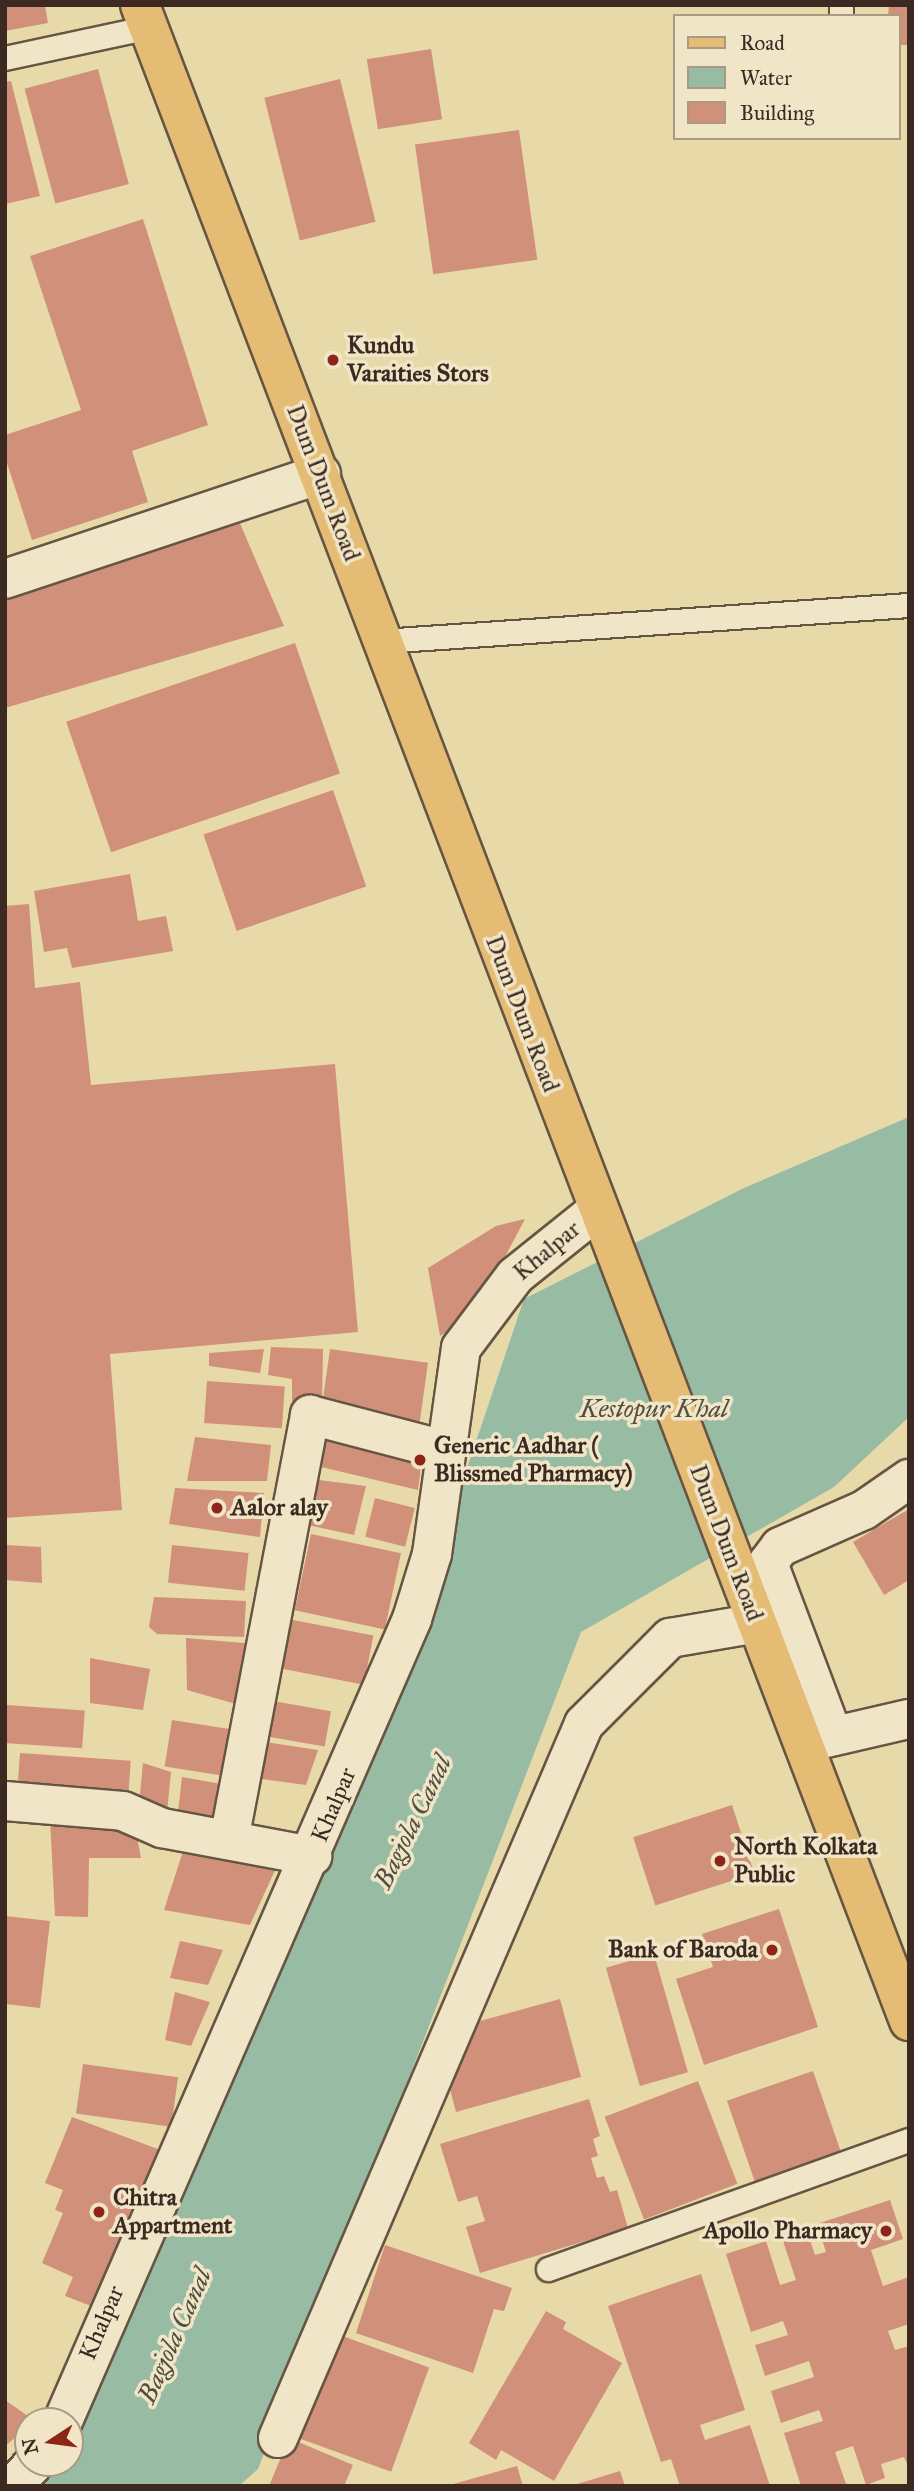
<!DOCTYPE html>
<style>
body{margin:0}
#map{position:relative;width:914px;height:2491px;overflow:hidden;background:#e8d9a9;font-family:"IM FELL Great Primer",serif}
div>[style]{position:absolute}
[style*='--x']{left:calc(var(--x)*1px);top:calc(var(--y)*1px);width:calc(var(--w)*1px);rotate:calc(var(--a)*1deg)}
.water>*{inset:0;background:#98bba4}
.building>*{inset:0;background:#d19079;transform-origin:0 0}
.roads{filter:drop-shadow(2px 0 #675544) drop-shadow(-2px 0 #675544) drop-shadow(0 2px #675544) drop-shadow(0 -2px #675544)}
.lane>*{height:23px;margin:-11.5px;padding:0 11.5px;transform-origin:11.5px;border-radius:11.5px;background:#f0e6c7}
.street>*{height:38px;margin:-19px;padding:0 19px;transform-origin:19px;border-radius:19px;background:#f0e6c7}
.primary>*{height:38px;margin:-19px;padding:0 19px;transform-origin:19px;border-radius:19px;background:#e4bc74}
.dots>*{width:19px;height:19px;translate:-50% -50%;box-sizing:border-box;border:4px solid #f0e6c7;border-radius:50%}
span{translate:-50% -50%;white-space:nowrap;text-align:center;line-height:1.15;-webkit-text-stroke:7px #f0e6c7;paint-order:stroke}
.poi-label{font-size:24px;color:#3c2922;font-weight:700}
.left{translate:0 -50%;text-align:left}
.right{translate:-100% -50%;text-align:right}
.street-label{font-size:24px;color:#3c2922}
.water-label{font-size:26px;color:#534e42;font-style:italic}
.frame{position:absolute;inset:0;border:7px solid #3c2922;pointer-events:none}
.legend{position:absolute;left:673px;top:14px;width:228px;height:126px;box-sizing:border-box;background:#f0e6c7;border:2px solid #a89a85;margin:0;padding:9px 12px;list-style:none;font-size:21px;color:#3c2922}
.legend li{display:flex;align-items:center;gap:14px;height:35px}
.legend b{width:35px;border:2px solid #a89a85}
.north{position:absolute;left:14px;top:2407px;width:70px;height:70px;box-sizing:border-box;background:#f0e6c7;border:2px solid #a89a85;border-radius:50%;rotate:257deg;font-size:19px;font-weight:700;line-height:28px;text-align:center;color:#3c2922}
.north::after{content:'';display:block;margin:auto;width:24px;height:32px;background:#8f2418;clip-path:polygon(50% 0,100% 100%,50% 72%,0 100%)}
</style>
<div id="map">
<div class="water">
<div style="clip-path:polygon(909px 1117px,909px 1417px,834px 1487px,581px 1632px,258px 2469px,239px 2486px,27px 2486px,49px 2463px,70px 2463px,70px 2440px,421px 1605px,524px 1299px,744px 1188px)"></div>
</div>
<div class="building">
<div style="clip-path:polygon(5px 5px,45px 5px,48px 23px,5px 31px)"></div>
<div style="clip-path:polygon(889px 5px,909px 5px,909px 45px,898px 45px,898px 16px,888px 16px)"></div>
<div style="left:431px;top:49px;width:71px;height:65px;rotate:81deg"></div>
<div style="left:98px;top:69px;width:119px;height:76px;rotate:75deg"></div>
<div style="left:340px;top:79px;width:147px;height:78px;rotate:76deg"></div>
<div style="clip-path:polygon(11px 81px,40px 196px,5px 204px,5px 82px)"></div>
<div style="left:519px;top:130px;width:131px;height:105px;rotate:82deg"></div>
<div style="clip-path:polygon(143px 219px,208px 425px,132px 451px,148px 502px,32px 540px,5px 457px,5px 435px,81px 410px,30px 256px)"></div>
<div style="clip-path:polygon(236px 514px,284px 626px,5px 708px,5px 595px)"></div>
<div style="left:295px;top:643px;width:138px;height:242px;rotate:71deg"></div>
<div style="left:333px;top:790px;width:102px;height:137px;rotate:71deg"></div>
<div style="clip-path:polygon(130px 874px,138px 921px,166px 916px,173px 951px,72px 968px,67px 948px,44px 952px,34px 891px)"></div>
<div style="clip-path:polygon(29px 904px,35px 988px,80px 982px,91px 1085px,335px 1064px,358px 1332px,110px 1354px,122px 1510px,5px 1518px,5px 906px)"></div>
<div style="clip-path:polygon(525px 1219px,474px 1315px,440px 1336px,428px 1268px,496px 1226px)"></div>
<div style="clip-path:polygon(271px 1347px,323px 1349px,322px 1404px,292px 1401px,292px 1379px,268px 1375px)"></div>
<div style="clip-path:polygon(264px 1349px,260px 1373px,209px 1366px,209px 1353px)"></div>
<div style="left:330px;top:1349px;width:99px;height:61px;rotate:8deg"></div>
<div style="left:207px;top:1381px;width:78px;height:42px;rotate:4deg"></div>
<div style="clip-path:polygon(316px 1432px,423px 1451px,418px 1490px,317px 1466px)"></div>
<div style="clip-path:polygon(195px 1437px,271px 1445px,267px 1481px,187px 1481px)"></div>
<div style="clip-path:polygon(311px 1479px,366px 1486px,354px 1535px,303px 1524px)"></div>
<div style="clip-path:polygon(175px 1488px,264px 1493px,260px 1537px,169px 1524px)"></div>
<div style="left:375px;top:1498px;width:41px;height:40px;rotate:14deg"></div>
<div style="clip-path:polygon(909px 1509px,909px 1580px,884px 1595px,853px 1542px)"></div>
<div style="left:311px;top:1534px;width:92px;height:78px;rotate:12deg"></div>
<div style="clip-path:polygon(5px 1545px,41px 1547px,42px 1583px,5px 1580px)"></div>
<div style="left:172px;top:1545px;width:77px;height:38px;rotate:6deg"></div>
<div style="clip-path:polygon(154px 1597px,246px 1601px,244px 1637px,157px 1634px,149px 1627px)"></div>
<div style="left:288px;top:1619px;width:87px;height:50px;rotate:11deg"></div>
<div style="clip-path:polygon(186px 1638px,255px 1644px,243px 1706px,187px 1690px)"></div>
<div style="clip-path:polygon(90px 1658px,150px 1669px,143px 1710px,90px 1703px)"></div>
<div style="left:262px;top:1699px;width:70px;height:36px;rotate:10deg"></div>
<div style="left:7px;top:1705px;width:78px;height:38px;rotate:4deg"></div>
<div style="left:172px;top:1720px;width:66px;height:47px;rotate:9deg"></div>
<div style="clip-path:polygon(253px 1740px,318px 1750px,306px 1785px,246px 1777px)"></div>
<div style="left:20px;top:1753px;width:111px;height:41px;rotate:4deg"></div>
<div style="clip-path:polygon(143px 1763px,171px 1772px,167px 1812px,139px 1805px)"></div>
<div style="clip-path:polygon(182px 1777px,227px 1785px,218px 1825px,177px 1821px)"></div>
<div style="left:732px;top:1805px;width:72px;height:104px;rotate:72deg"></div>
<div style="clip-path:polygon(50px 1819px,135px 1827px,141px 1858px,89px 1858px,88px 1917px,55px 1916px)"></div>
<div style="clip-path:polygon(186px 1842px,281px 1857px,250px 1925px,164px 1910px)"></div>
<div style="clip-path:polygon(779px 1909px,818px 2027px,704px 2065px,676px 1979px,713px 1967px,702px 1934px)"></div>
<div style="clip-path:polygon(5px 1916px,50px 1921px,40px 2008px,5px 2004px)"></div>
<div style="clip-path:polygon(180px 1941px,223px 1950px,208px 1985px,170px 1978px)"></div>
<div style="left:654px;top:1954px;width:123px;height:50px;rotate:74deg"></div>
<div style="clip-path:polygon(175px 1992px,210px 2002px,191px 2046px,165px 2040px)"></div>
<div style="clip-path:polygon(560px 1999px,581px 2077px,456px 2112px,446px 2074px,469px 2024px)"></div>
<div style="left:83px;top:2064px;width:96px;height:50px;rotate:8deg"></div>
<div style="left:813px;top:2071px;width:86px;height:91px;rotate:71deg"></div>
<div style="left:698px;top:2081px;width:110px;height:100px;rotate:69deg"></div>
<div style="clip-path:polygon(589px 2099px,600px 2136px,593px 2139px,598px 2156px,591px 2158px,597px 2178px,604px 2176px,610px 2192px,617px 2190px,628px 2228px,480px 2273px,466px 2227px,485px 2221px,477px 2196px,458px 2202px,440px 2144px)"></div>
<div style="clip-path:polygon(72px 2117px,163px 2151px,99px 2309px,65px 2296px,73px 2277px,42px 2263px,63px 2213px,55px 2210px,63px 2190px,45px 2183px)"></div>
<div style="clip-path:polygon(890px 2200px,903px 2239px,871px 2250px,883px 2286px,909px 2277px,909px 2324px,888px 2331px,895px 2350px,909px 2346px,909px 2468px,904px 2457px,881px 2464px,885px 2478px,866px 2485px,853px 2446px,835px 2452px,846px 2484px,801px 2486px,784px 2433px,823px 2421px,819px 2410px,781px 2423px,771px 2391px,814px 2377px,809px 2361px,765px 2376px,755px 2345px,788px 2335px,783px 2321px,751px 2332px,726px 2254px,766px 2241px,780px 2285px,796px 2280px,781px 2235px,806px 2228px,815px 2255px,826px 2252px,817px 2224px)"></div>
<div style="clip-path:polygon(385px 2245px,512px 2288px,504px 2311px,494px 2309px,473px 2373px,356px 2333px)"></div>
<div style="clip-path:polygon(701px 2274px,745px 2410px,700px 2425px,705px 2440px,750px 2425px,770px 2486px,680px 2486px,671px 2459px,661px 2462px,608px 2306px)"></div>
<div style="clip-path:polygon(546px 2311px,566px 2322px,563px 2329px,622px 2363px,554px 2481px,501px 2450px,496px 2460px,469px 2443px)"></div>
<div style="left:337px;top:2334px;width:98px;height:111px;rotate:20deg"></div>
<div style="clip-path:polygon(5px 2400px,35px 2421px,5px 2446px)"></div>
<div style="clip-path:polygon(289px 2438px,353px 2465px,344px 2486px,269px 2486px)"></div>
<div style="clip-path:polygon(517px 2466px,523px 2486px,450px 2486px,450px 2485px)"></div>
<div style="clip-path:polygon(620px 2471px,625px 2486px,574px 2486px,574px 2485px)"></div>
</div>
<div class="roads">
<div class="lane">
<div style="--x:841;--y:5;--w:11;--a:90"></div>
<div style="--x:5;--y:58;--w:147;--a:-12.1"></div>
<div style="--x:382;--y:641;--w:528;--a:-3.91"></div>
<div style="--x:548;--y:2269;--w:383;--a:-19.7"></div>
</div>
<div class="street">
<div style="--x:5;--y:579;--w:333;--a:-18.4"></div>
<div style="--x:833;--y:1736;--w:185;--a:-110.6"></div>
<div style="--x:768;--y:1563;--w:20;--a:-53"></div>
<div style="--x:780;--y:1547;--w:92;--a:-23.8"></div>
<div style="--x:864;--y:1510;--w:55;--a:-34.6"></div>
<div style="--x:809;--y:1742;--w:103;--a:-13"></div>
<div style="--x:5;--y:1801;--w:118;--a:4.8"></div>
<div style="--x:123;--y:1811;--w:43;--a:23.6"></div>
<div style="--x:162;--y:1828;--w:153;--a:10.6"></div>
<div style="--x:229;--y:1840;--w:433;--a:-79.2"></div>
<div style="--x:310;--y:1415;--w:138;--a:14.6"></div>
<div style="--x:63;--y:2421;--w:875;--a:-66.48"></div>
<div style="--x:412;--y:1619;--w:68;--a:-72.9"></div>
<div style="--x:432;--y:1554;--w:208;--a:-82"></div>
<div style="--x:461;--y:1348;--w:90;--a:-53.1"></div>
<div style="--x:515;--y:1276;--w:104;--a:-38.7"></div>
<div style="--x:278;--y:2438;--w:777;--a:-66.8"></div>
<div style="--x:584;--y:1724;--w:122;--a:-45"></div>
<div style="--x:670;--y:1638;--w:89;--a:-9.7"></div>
<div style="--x:14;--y:2486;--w:30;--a:-49"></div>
</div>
<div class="primary">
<div style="--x:140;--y:5;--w:2158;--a:69.12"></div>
</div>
</div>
<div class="dots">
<div style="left:333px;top:360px;background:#8f2418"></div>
<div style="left:420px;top:1460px;background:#8f2418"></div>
<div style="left:217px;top:1508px;background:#8f2418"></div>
<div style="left:720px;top:1861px;background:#8f2418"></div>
<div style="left:772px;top:1950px;background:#8f2418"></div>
<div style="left:99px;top:2212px;background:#8f2418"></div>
<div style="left:886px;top:2231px;background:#8f2418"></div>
</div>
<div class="poi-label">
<span class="left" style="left:347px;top:360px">Kundu<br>Varaities Stors</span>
<span class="left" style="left:434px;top:1460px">Generic Aadhar (<br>Blissmed Pharmacy)</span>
<span class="left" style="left:231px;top:1508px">Aalor alay</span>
<span class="left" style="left:734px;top:1861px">North Kolkata<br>Public</span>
<span class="right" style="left:758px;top:1950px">Bank of Baroda</span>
<span class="left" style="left:113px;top:2212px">Chitra<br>Appartment</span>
<span class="right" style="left:872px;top:2231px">Apollo Pharmacy</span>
</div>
<div class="street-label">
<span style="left:323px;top:483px;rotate:69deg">Dum Dum Road</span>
<span style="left:522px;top:1014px;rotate:69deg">Dum Dum Road</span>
<span style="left:547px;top:1251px;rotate:-40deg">Khalpar</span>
<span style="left:726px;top:1543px;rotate:69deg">Dum Dum Road</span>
<span style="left:334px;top:1805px;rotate:-67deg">Khalpar</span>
<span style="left:102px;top:2323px;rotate:-67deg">Khalpar</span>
</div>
<div class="water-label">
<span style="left:654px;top:1409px">Kestopur Khal</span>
<span style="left:413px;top:1822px;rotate:-64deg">Bagjola Canal</span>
<span style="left:175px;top:2336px;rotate:-66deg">Bagjola Canal</span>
</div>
<div class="frame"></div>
<ul class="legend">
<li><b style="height:9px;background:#e4bc74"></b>Road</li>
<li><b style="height:19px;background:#98bba4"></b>Water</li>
<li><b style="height:19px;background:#d19079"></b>Building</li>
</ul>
<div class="north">N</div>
</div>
